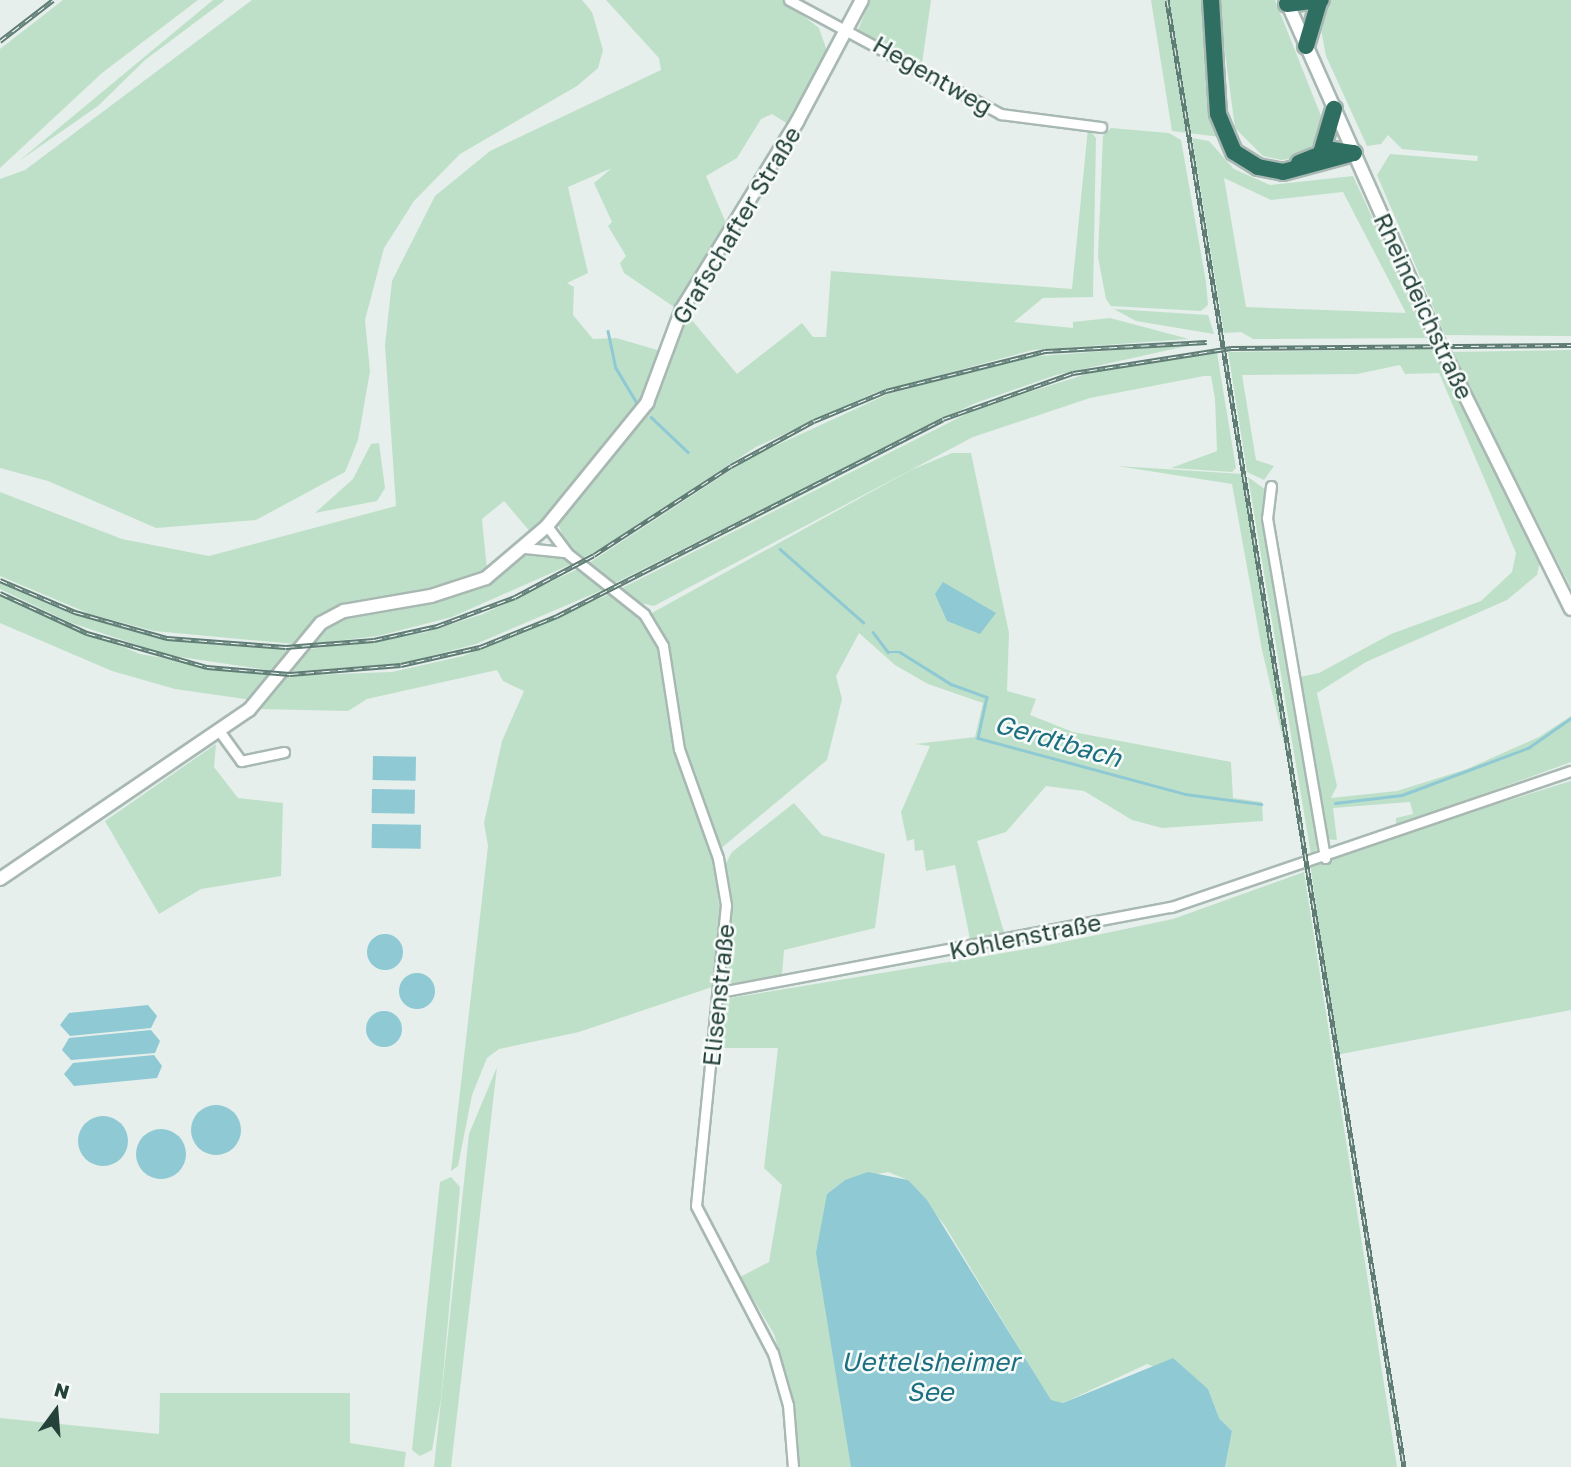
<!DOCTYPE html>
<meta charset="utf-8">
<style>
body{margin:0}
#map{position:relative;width:1571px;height:1467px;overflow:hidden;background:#e6efeb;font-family:"Golos Text",sans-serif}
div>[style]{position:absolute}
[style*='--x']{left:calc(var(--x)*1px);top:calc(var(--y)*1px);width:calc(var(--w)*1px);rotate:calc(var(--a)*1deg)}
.green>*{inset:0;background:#bfe0c8}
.water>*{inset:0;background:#8ec9d4;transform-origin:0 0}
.round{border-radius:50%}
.stream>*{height:2.5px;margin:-1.25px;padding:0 1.25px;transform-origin:1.25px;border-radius:1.25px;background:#8ec9d4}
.roads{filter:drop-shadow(2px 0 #a8b8b2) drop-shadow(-2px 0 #a8b8b2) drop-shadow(0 2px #a8b8b2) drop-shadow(0 -2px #a8b8b2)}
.street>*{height:9px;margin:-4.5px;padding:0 4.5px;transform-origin:4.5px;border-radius:4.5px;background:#fff}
.secondary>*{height:12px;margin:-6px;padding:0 6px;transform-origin:6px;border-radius:6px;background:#fff}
.highway>*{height:16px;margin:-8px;padding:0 8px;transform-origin:8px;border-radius:8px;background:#2f6f62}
.rail>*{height:5px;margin-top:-2.5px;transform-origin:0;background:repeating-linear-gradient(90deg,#f7fbf9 0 8px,#5f7d75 0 16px);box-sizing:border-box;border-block:2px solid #5f7d75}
span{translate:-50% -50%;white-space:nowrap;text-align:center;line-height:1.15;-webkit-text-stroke:5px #f7fbf9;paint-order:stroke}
.street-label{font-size:24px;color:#24423a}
.water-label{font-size:26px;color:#1c6f80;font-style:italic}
.north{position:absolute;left:21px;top:1376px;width:70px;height:70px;-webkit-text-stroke:5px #f7fbf9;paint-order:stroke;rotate:16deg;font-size:19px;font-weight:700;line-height:28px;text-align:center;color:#24423a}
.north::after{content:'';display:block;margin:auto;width:24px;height:32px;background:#24423a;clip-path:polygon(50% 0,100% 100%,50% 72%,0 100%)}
</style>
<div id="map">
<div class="green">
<div style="clip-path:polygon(63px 0,198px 0,102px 73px,0 168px,0 49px)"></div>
<div style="clip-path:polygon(213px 0,225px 0,145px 60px,98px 106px,19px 161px)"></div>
<div style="clip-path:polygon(252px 0,582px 0,592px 12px,603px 50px,598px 68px,577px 86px,460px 154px,414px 201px,384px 248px,365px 320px,370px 371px,358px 440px,345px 472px,256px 520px,156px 528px,48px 481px,0 468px,0 179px,25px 170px)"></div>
<div style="clip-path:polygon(606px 0,783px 0,819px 28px,827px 51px,788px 124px,772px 114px,761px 119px,737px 158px,706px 176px,728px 228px,677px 309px,624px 273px,620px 263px,626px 256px,608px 226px,612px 222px,594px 183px,612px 168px,568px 187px,588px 273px,567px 283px,574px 287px,573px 315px,593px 339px,616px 338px,661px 351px,651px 383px,621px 431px,532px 534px,504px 501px,482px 519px,487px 570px,467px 581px,335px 608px,314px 621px,295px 644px,154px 631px,90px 614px,0 576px,0 492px,122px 539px,209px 556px,396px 506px,385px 345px,392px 281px,435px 196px,490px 151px,661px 70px,659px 58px)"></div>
<div style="clip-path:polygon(870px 0,931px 0,922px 63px,858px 30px)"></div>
<div style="clip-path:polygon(1151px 0,1204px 0,1220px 137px,1172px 131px)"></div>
<div style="clip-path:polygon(1218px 0,1275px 0,1325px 126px,1305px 156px,1282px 160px,1263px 156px,1235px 128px)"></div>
<div style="clip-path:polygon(1327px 0,1571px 0,1571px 336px,1445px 335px,1377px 175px,1390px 154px,1477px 161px,1478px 156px,1402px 149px,1388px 135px,1381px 144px,1367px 146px,1326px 56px,1319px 19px)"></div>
<div style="clip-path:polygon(1088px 128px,1096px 138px,1093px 297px,1043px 298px,1014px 322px,1073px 328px,1073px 322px,1110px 318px,1189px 339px,1033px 350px,874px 393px,756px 447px,595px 552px,579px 560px,570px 552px,557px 522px,652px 410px,685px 312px,737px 374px,802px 323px,813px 337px,826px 337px,831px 271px,1072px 289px)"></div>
<div style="clip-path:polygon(1111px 128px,1169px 133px,1181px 140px,1206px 282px,1208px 305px,1201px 311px,1111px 306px,1106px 299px,1098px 257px,1103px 136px)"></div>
<div style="clip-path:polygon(evenodd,1192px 138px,1209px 141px,1234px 169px,1270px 185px,1353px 176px,1428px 338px,1253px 339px,1241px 332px,1224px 333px,1192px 138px,1224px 178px,1271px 200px,1343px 192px,1406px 313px,1246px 307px,1224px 178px)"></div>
<div style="clip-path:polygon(1114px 309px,1208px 315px,1214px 334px,1136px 321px)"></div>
<div style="clip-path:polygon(1196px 344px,1056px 375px,973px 404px,613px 584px,586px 565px,751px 457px,888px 394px,1027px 357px)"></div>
<div style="clip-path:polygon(1433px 349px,1540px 561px,1537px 575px,1507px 600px,1366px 662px,1317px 693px,1337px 786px,1331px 798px,1397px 791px,1467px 769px,1539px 737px,1571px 716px,1571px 762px,1396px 826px,1396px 818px,1413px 814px,1410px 802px,1333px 808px,1337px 840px,1324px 839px,1295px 678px,1319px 673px,1391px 634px,1481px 601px,1512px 572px,1516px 553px,1439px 373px,1405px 374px,1400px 365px,1357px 374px,1242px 375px,1256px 460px,1274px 466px,1264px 480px,1247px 472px,1228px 352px)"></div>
<div style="clip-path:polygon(1571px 350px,1571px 588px,1451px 352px)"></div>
<div style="clip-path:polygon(1217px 353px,1236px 468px,1232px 472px,1171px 468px,1217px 451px,1215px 399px,1211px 376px,1204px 376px,1090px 398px,973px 437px,654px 606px,636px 602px,620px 589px,976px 409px,1102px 369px)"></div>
<div style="clip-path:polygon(379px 443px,385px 488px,377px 501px,315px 513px,353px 479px,371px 444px)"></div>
<div style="clip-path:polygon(952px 453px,971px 453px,1009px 633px,1007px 691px,1036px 699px,1030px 715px,1073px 732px,1231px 762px,1233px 798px,1262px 802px,1263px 821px,1162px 828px,1132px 820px,1084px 791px,1046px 786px,1006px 832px,977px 841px,1004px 932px,970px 939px,955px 865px,926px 871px,923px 850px,915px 851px,914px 839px,907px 841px,901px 812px,930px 746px,915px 744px,975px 737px,983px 703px,928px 684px,895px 665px,859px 633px,836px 676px,842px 699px,827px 760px,713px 855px,722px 930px,715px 986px,579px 1032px,499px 1049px,487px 1058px,472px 1095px,458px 1166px,451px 1171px,488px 846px,484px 823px,502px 741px,524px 691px,503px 681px,497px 670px,367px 699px,348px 711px,259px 709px,284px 676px,392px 672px,463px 656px,612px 593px,641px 619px,911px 470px)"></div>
<div style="clip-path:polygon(1117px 466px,1243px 474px,1297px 798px,1262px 650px,1232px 484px)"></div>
<div style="clip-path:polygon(1248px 477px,1266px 490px,1264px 517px,1317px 849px,1311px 855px)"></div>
<div style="clip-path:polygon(530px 552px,554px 552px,574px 563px,452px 617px,378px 636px,309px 644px,324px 626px,347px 616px,416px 607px,486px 585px)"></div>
<div style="clip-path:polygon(580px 568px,607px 588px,476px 644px,404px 663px,288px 672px,304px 650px,423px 633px,483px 614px)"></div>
<div style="clip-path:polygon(0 582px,77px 615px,154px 637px,291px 650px,275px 671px,167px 655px,69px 622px,0 589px)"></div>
<div style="clip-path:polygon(0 595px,140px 654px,271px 676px,252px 700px,175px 689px,112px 671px,0 623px)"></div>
<div style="clip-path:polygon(216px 744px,214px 767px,238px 798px,283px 803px,281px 876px,201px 889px,159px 914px,105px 821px)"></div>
<div style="clip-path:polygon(1571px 781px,1571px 1010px,1336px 1055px,1310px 862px)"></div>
<div style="clip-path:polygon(794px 803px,822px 835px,885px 854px,875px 928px,784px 950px,782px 975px,733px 984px,726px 978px,731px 914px,724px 867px,732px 852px)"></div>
<div style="clip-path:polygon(1304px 872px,1397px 1467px,1225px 1467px,1232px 1431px,1219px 1418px,1208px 1389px,1147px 1364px,1063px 1403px,1051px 1401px,945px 1226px,908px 1180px,888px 1172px,845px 1180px,827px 1194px,851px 1467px,799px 1467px,793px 1399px,774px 1334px,740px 1277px,769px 1262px,782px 1185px,764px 1168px,778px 1048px,719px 1048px,724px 999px,1039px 947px,1173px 919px)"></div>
<div style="clip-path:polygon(497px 1067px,451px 1467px,434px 1467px,469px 1134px)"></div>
<div style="clip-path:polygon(451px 1177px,460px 1187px,441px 1399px,432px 1450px,420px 1456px,412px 1450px,440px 1182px)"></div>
<div style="clip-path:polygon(160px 1393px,350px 1393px,350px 1443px,406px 1452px,404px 1467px,0 1467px,0 1418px,159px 1434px)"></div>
</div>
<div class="water">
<div style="clip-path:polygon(943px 582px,996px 613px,980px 634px,947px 621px,935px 594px)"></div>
<div style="left:373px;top:756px;width:43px;height:24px;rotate:1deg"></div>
<div style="left:372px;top:789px;width:43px;height:24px;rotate:1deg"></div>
<div style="left:372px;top:824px;width:49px;height:24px;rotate:1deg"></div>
<div class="round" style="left:367px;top:934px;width:36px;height:36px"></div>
<div class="round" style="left:399px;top:973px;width:36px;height:36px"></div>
<div style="clip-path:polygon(148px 1005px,157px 1016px,151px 1028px,70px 1036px,60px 1025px,69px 1013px)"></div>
<div class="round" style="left:366px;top:1011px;width:36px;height:36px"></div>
<div style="clip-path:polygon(151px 1030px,160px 1041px,155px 1053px,71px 1060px,62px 1050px,69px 1038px)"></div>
<div style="clip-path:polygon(154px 1055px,162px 1066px,157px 1078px,74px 1086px,64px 1074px,73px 1063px)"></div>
<div class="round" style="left:191px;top:1105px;width:50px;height:50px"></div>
<div class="round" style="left:78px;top:1116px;width:50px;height:50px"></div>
<div class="round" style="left:136px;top:1129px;width:50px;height:50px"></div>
<div style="clip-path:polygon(868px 1172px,908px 1180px,927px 1200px,1051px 1400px,1063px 1403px,1173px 1358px,1208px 1389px,1219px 1418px,1232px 1431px,1225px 1467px,851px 1467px,816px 1253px,827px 1194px,845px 1180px)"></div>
</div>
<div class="stream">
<div style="--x:608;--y:331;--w:38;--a:78"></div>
<div style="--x:616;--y:368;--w:41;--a:59"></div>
<div style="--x:651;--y:417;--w:51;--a:43.4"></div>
<div style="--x:780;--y:549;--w:111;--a:41.3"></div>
<div style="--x:873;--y:632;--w:25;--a:53"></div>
<div style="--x:888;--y:652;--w:12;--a:0"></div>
<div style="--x:900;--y:652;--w:60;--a:32.1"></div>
<div style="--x:951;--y:684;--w:38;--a:20"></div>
<div style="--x:987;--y:697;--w:42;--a:102.4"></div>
<div style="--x:978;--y:738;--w:214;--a:15.1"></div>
<div style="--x:1185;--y:794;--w:77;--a:7.5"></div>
<div style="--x:1335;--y:803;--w:67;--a:-6.8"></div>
<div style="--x:1402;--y:795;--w:134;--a:-20.5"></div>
<div style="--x:1528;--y:748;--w:52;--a:-34.9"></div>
</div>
<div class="roads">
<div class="street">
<div style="--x:789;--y:0;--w:241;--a:28.3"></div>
<div style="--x:1001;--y:114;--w:101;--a:7.4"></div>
<div style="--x:1271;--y:486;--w:32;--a:97"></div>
<div style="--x:1267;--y:518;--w:345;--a:80.3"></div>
<div style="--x:547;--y:526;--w:34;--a:53"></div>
<div style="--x:567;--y:553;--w:98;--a:38.4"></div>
<div style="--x:644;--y:614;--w:37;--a:59"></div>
<div style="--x:663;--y:646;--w:104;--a:81.2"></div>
<div style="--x:679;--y:749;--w:116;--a:70.3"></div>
<div style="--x:718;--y:858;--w:48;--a:80.3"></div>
<div style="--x:726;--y:905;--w:302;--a:95.7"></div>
<div style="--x:696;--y:1206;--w:166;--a:62.4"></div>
<div style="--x:773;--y:1353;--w:54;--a:73.9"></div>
<div style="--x:788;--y:1405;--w:62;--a:85.4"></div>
<div style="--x:525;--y:548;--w:39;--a:6"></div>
<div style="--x:220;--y:732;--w:36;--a:54"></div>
<div style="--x:241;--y:761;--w:44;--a:-11.8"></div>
<div style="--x:720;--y:992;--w:459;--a:-10.7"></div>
<div style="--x:1171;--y:907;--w:422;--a:-18.8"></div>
</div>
<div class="secondary">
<div style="--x:1286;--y:0;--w:364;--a:66"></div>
<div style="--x:1434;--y:333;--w:308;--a:63.6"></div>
<div style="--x:0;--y:879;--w:301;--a:-34.2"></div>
<div style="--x:249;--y:710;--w:113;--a:-50.4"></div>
<div style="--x:321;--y:623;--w:26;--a:-28"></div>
<div style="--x:344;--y:611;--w:88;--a:-9.8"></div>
<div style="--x:431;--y:596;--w:58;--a:-18.1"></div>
<div style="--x:486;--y:578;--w:80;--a:-40.4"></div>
<div style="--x:547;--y:526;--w:159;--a:-50.9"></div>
<div style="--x:647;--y:403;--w:100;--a:-69.6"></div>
<div style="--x:682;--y:309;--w:220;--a:-58.4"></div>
<div style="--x:797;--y:122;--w:138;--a:-62"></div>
</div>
<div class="highway">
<div style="--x:1211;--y:0;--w:114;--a:86.5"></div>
<div style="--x:1218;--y:114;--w:41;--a:67.2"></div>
<div style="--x:1234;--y:152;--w:28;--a:32"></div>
<div style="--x:1258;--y:167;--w:25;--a:11"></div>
<div style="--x:1283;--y:172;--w:73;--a:-15"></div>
<div style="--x:1287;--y:4;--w:34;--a:-7"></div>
<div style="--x:1306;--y:46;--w:46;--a:-73.5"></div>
<div style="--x:1321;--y:153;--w:46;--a:-73.5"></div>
<div style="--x:1299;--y:163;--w:35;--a:-22"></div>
<div style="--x:1332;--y:150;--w:22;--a:8"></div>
</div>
</div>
<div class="rail">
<div style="--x:1167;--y:0;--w:1486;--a:80.82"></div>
<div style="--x:0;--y:41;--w:67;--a:-37.7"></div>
<div style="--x:0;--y:580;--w:82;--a:23.1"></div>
<div style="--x:75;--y:612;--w:96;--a:15.8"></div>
<div style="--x:167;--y:638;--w:119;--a:4.3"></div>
<div style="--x:286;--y:647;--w:88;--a:-4.5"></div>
<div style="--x:374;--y:640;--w:65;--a:-12.5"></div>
<div style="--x:437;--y:626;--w:83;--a:-20.4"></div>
<div style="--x:515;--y:597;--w:89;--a:-28"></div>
<div style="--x:594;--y:555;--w:163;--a:-33"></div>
<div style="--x:731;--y:466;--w:94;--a:-28.5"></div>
<div style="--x:814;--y:421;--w:78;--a:-22.6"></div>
<div style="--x:886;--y:391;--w:164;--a:-14.1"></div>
<div style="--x:1045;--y:351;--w:162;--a:-3.2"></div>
<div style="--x:0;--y:593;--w:96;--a:24.7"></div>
<div style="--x:87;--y:633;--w:125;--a:15.8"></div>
<div style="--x:207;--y:667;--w:83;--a:4.8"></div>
<div style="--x:290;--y:674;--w:111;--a:-4.6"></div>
<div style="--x:401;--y:665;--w:81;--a:-12.8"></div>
<div style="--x:480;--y:647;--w:83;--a:-21.9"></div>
<div style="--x:557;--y:616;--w:433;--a:-27"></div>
<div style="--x:943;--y:419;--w:138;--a:-19.5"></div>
<div style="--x:1073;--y:373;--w:160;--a:-9"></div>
<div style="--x:1231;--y:348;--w:340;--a:-0.5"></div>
</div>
<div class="street-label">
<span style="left:933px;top:75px;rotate:30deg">Hegentweg</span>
<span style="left:736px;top:225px;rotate:-59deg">Grafschafter Straße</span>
<span style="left:1424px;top:306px;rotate:65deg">Rheindeichstraße</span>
<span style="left:1025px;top:936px;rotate:-11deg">Kohlenstraße</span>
<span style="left:718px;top:995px;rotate:-84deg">Elisenstraße</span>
</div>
<div class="water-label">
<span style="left:1058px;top:741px;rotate:16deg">Gerdtbach</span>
<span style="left:930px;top:1377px">Uettelsheimer<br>See</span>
</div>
<div class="north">N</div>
</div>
